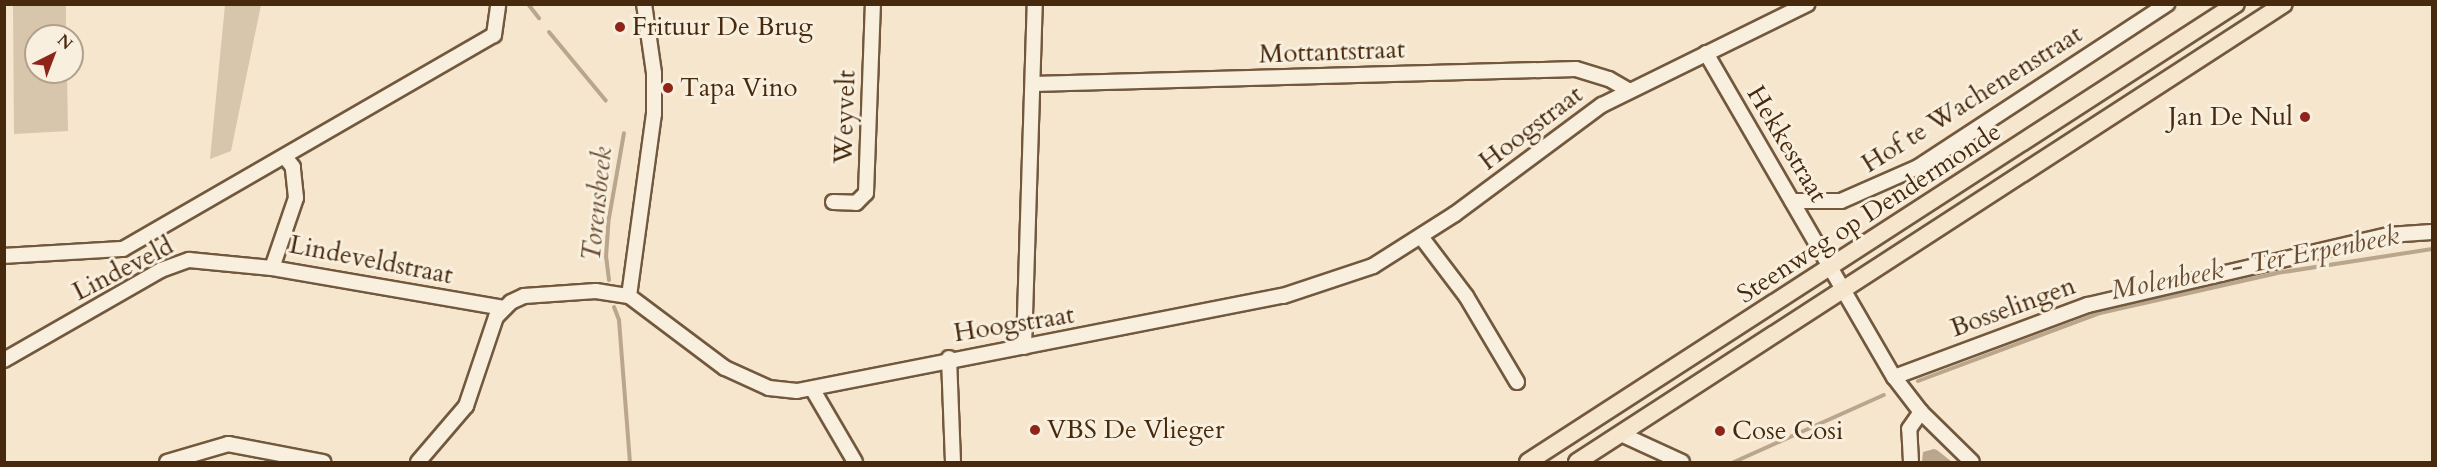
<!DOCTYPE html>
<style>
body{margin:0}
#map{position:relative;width:2437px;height:467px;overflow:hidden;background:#f5e6cd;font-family:Cardo,serif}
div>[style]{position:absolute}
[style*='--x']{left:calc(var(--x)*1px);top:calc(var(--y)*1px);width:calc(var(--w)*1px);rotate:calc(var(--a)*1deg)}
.green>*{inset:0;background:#d7c6ac}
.water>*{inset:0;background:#baa68c}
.stream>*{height:4px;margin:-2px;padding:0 2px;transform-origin:2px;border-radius:2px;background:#baa68c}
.roads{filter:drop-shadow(2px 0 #72583d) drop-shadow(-2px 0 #72583d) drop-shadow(0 2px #72583d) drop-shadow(0 -2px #72583d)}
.minor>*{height:14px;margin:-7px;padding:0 7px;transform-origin:7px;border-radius:7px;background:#f8efde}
.major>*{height:16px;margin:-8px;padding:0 8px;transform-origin:8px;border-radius:8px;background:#f5e6cd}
.dots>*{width:16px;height:16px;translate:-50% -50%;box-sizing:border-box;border:3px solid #f8efde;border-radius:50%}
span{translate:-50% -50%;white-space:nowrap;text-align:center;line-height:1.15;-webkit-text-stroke:6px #f8efde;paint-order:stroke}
.poi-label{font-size:26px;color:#47290d}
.left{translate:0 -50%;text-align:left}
.right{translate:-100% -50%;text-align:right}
.street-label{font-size:26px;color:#47290d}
.water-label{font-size:27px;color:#6a4e33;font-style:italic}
.frame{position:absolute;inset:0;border:6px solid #47290d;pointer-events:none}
.north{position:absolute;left:24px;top:24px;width:60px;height:60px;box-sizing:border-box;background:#f8efde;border:2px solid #b1a08a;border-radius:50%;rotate:42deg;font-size:16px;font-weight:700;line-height:24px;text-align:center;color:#47290d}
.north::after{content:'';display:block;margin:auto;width:21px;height:27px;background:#8f2418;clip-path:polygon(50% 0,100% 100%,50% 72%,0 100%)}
</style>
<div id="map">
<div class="green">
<div style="clip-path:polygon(13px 5px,66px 5px,66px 36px,36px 36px,36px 72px,67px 72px,68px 131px,14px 134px)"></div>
<div style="clip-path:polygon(225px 5px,261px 5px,231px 151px,210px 159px)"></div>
</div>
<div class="water">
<div style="clip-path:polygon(1934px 449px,1937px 450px,1952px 462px,1922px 462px,1923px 452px)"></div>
</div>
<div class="stream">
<div style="--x:528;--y:4;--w:18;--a:52"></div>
<div style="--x:549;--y:32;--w:89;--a:50.4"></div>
<div style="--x:609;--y:280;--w:23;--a:-97"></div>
<div style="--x:606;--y:257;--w:39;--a:-86"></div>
<div style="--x:609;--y:218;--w:86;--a:-80"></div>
<div style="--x:614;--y:307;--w:14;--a:69"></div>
<div style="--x:619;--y:320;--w:142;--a:85.6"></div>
<div style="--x:1918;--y:381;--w:194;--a:-20.5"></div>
<div style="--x:2100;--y:313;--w:181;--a:-12.7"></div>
<div style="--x:2277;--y:273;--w:157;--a:-8.8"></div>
<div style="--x:1734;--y:462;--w:164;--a:-24.1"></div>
</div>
<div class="roads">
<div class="minor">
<div style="--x:1706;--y:53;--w:375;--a:59.9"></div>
<div style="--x:1894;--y:377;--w:44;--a:52.4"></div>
<div style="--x:1921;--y:412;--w:71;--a:44.4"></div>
<div style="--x:1033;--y:84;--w:543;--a:-1.58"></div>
<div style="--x:1576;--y:69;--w:34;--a:17"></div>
<div style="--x:1609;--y:79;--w:22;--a:30"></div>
<div style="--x:1792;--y:201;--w:49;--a:0"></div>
<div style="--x:1841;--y:201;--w:84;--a:-23.8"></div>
<div style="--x:1918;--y:167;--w:298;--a:-33.2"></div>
<div style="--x:833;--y:202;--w:23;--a:2"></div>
<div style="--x:856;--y:203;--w:14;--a:-45"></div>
<div style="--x:866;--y:193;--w:189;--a:-87.9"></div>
<div style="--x:1422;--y:238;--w:73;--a:52.8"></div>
<div style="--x:1466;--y:296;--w:100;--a:59.3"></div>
<div style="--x:4;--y:256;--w:119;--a:-3.4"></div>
<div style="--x:123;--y:249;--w:428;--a:-30"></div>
<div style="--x:494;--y:35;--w:29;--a:-82"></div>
<div style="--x:272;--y:268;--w:74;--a:-71.1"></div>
<div style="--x:296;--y:198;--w:31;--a:-96"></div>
<div style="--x:293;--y:167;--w:13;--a:-129"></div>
<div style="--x:629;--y:296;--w:184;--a:-82.2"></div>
<div style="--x:654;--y:114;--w:41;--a:-90"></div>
<div style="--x:654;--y:73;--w:70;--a:-98.2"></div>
<div style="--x:1024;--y:347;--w:343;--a:-88.2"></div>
<div style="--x:949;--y:358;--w:104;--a:87.8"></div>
<div style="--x:4;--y:360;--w:181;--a:-29.8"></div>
<div style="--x:161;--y:270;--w:30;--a:-20"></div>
<div style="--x:189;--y:260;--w:83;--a:5.5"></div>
<div style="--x:272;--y:268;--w:234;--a:9.8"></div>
<div style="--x:1894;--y:377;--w:207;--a:-20.4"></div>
<div style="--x:2088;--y:305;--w:308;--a:-13.1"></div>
<div style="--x:2388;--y:235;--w:44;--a:-3.9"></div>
<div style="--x:813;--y:390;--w:83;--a:59.7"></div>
<div style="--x:1621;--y:434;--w:67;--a:24.7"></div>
<div style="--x:167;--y:462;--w:64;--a:-16.4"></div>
<div style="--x:228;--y:444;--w:97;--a:10.7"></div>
<div style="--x:418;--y:462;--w:74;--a:-49.4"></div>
<div style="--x:466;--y:406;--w:94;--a:-71.4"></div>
<div style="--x:496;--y:317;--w:21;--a:-45"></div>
<div style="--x:511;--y:302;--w:14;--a:-25"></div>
<div style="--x:524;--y:296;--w:72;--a:-4"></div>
<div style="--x:596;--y:291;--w:33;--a:9"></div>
<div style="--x:629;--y:296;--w:120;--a:36.9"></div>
<div style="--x:725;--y:368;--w:48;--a:24.4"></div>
<div style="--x:769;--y:388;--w:28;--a:6"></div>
<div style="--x:797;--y:391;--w:495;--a:-11.1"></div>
<div style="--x:1283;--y:296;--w:95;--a:-18.4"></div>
<div style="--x:1373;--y:266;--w:97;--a:-32.4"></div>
<div style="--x:1455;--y:214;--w:183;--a:-36.6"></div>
<div style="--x:1602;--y:105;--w:229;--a:-26.2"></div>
<div style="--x:1911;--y:462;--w:33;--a:-93"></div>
<div style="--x:1909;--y:429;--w:21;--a:-55"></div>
</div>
<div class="major">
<div style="--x:1528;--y:462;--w:843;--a:-32.9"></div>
<div style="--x:1577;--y:462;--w:842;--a:-32.94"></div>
</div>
</div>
<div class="dots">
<div style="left:620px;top:27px;background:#8f2418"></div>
<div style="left:668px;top:88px;background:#8f2418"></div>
<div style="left:2305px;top:117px;background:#8f2418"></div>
<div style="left:1035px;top:430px;background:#8f2418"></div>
<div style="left:1720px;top:431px;background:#8f2418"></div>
</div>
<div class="poi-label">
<span class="left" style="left:632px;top:27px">Frituur De Brug</span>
<span class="left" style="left:680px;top:88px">Tapa Vino</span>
<span class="right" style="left:2293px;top:117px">Jan De Nul</span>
<span class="left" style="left:1047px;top:430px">VBS De Vlieger</span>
<span class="left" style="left:1732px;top:431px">Cose Cosi</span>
</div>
<div class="street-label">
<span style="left:1332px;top:52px;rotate:-2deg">Mottantstraat</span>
<span style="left:1972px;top:99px;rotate:-32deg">Hof te Wachenenstraat</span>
<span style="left:845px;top:117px;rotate:-88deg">Weyvelt</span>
<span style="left:1531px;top:128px;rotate:-37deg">Hoogstraat</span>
<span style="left:1787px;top:144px;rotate:59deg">Hekkestraat</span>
<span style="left:1869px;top:213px;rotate:-33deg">Steenweg op Dendermonde</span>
<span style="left:371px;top:260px;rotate:11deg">Lindeveldstraat</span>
<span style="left:123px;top:269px;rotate:-27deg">Lindeveld</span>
<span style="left:2013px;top:307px;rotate:-20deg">Bosselingen</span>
<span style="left:1014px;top:324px;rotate:-9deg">Hoogstraat</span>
</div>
<div class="water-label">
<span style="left:597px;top:204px;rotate:-84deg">Torensbeek</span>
<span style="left:2255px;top:263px;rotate:-11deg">Molenbeek - Ter Erpenbeek</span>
</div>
<div class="frame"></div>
<div class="north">N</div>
</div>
